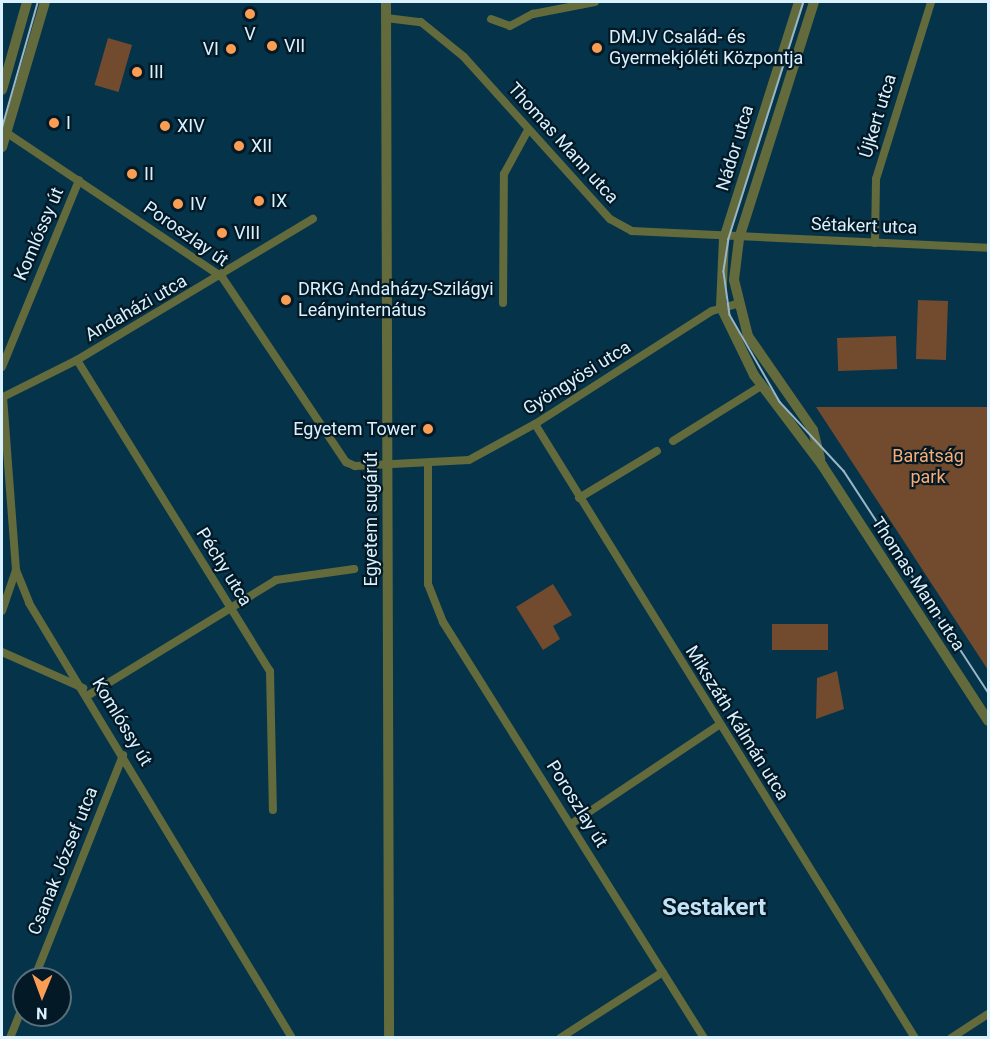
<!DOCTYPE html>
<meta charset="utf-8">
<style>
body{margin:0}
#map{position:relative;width:990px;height:1039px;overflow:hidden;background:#053349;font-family:Roboto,sans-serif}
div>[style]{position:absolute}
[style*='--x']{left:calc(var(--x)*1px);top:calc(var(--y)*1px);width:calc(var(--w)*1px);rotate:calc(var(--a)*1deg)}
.green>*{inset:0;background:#724a2d;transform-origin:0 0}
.minor>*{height:8px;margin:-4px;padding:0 4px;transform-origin:4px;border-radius:4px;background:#636a3c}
.tertiary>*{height:10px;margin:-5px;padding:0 5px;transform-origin:5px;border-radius:5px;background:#636a3c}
.tram>*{height:1.5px;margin:-0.75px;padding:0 0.75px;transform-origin:0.75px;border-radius:0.75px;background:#98b6c7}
.dots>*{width:16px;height:16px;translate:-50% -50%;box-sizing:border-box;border:3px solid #031925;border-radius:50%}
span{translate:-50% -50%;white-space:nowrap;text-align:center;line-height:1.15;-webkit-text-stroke:4.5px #031925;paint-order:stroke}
.poi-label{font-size:18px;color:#daf1ff}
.left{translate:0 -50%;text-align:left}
.right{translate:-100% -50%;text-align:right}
.street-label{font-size:18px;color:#daf1ff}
.park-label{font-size:18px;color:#fbac74}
.district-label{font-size:24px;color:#c1e2f7;font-weight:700}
.frame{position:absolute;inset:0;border:3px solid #daf1ff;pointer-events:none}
.north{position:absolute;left:12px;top:967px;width:60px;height:60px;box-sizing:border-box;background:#031925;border:2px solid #596f7c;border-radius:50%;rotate:181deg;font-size:16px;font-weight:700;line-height:24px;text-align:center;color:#daf1ff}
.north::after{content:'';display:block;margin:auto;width:21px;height:27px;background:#fc9d54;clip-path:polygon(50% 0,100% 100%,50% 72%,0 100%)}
</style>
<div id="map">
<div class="green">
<div style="left:108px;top:38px;width:25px;height:49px;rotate:16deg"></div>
<div style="left:918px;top:300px;width:30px;height:59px;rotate:2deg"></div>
<div style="left:896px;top:336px;width:33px;height:59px;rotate:88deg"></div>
<div style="clip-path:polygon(816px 407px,988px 407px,988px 670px)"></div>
<div style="clip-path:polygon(553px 584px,572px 615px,553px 626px,560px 639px,543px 650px,516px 607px)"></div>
<div style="left:772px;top:624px;width:56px;height:26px"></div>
<div style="clip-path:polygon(837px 671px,844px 709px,816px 719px,817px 678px)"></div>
</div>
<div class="minor">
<div style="--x:386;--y:18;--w:35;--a:7"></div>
<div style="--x:421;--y:22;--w:55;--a:39.1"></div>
<div style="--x:464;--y:57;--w:218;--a:48"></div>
<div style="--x:610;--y:219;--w:25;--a:29"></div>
<div style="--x:632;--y:231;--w:356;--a:2.7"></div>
<div style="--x:491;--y:19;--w:20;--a:20"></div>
<div style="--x:510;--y:26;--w:26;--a:-28"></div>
<div style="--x:533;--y:14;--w:63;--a:-11"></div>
<div style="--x:7;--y:133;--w:259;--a:33.8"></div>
<div style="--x:222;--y:277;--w:223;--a:56.2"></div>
<div style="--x:346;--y:462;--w:10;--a:24"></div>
<div style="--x:355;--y:466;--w:114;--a:-3"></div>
<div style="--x:469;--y:460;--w:75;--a:-28.6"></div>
<div style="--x:535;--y:424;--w:210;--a:-32.6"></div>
<div style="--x:712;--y:311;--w:26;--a:-16"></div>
<div style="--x:875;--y:243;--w:64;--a:-89.1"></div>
<div style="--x:876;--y:179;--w:185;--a:-72.7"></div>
<div style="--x:503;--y:303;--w:129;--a:-89.6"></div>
<div style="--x:504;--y:174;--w:50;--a:-61.4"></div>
<div style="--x:77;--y:360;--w:366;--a:58.2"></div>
<div style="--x:270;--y:671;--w:139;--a:88.8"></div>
<div style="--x:2;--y:367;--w:202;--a:-67.6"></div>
<div style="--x:3;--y:397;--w:173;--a:85.7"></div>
<div style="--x:16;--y:570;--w:35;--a:68"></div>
<div style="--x:29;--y:603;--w:508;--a:58.84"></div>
<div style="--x:3;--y:397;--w:83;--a:-26.6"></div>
<div style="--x:77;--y:360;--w:275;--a:-30.9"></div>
<div style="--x:535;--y:424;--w:722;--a:58.25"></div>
<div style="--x:673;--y:441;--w:104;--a:-32"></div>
<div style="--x:428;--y:465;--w:119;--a:90"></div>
<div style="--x:428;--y:584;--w:41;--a:68.5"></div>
<div style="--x:443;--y:622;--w:491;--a:57.9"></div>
<div style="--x:579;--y:498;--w:91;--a:-31.1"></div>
<div style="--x:2;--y:611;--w:43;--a:-71.1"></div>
<div style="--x:2;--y:652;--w:89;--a:24"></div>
<div style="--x:87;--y:696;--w:222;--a:-31.5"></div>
<div style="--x:276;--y:580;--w:79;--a:-8"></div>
<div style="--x:571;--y:824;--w:178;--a:-33.8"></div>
<div style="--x:34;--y:979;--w:241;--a:-68.3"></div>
<div style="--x:10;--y:1038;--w:38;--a:-68"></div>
<div style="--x:560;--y:1038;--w:122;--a:-32.7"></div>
<div style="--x:951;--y:1038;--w:44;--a:-33"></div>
</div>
<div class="tertiary">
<div style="--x:386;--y:2;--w:1036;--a:89.83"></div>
<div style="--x:799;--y:2;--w:248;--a:107.6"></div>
<div style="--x:724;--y:238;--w:69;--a:92.5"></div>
<div style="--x:721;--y:307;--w:76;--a:64.1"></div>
<div style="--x:754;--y:375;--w:113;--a:52.9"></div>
<div style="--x:822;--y:465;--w:305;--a:57"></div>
<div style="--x:814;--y:2;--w:249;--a:107.6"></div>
<div style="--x:739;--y:239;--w:41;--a:97"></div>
<div style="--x:734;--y:280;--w:58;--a:76"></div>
<div style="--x:748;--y:336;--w:114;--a:55.3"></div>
<div style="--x:813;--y:430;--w:30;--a:76"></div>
<div style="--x:2;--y:90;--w:91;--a:-74.1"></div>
<div style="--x:2;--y:147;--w:151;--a:-73.5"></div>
</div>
<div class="tram">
<div style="--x:804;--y:2;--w:249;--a:107.6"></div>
<div style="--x:729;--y:239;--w:33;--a:99"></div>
<div style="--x:724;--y:272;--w:43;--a:82.1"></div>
<div style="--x:730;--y:315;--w:100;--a:60.1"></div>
<div style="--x:780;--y:402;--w:94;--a:47.2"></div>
<div style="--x:844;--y:471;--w:264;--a:56.9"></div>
<div style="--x:2;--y:128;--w:131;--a:-74.1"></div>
</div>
<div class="dots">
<div style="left:250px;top:14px;background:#fc9d54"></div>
<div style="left:272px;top:46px;background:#fc9d54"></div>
<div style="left:597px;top:48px;background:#fc9d54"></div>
<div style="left:231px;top:49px;background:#fc9d54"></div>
<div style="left:137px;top:72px;background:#fc9d54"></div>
<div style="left:54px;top:123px;background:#fc9d54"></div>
<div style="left:165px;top:126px;background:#fc9d54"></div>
<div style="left:239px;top:146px;background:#fc9d54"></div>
<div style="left:132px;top:174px;background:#fc9d54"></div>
<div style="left:259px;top:201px;background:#fc9d54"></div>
<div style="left:178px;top:204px;background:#fc9d54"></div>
<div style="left:222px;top:233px;background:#fc9d54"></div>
<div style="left:286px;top:300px;background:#fc9d54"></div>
<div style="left:428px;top:429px;background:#fc9d54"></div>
</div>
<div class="poi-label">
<span style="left:250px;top:34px">V</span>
<span class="left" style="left:609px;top:48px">DMJV Család- és<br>Gyermekjóléti Központja</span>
<span class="left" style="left:284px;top:46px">VII</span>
<span class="right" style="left:219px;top:49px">VI</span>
<span class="left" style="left:149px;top:72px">III</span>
<span class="left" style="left:66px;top:123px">I</span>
<span class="left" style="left:177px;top:126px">XIV</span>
<span class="left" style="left:251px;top:146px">XII</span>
<span class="left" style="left:144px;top:174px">II</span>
<span class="left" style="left:271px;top:201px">IX</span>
<span class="left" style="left:190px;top:204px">IV</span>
<span class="left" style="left:234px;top:233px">VIII</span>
<span class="left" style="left:298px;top:300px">DRKG Andaházy-Szilágyi<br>Leányinternátus</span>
<span class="right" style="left:416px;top:429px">Egyetem Tower</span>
</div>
<div class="street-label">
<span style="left:878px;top:116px;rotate:-73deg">Újkert utca</span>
<span style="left:563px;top:143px;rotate:48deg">Thomas Mann utca</span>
<span style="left:735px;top:148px;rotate:-73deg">Nádor utca</span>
<span style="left:864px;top:226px;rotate:2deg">Sétakert utca</span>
<span style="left:39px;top:234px;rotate:-67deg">Komlóssy út</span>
<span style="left:186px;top:234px;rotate:35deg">Poroszlay út</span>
<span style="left:136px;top:308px;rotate:-30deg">Andaházi utca</span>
<span style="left:577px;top:378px;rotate:-32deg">Gyöngyösi utca</span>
<span style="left:371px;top:519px;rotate:-90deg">Egyetem sugárút</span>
<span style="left:224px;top:567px;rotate:58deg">Péchy utca</span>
<span style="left:918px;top:584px;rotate:57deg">Thomas Mann utca</span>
<span style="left:122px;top:722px;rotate:59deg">Komlóssy út</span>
<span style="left:737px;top:723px;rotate:58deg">Mikszáth Kálmán utca</span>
<span style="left:577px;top:804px;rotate:58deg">Poroszlay út</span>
<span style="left:63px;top:861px;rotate:-68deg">Csanak József utca</span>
</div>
<div class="park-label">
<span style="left:928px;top:467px">Barátság<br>park</span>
</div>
<div class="district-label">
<span style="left:714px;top:908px">Sestakert</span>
</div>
<div class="frame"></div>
<div class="north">N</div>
</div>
